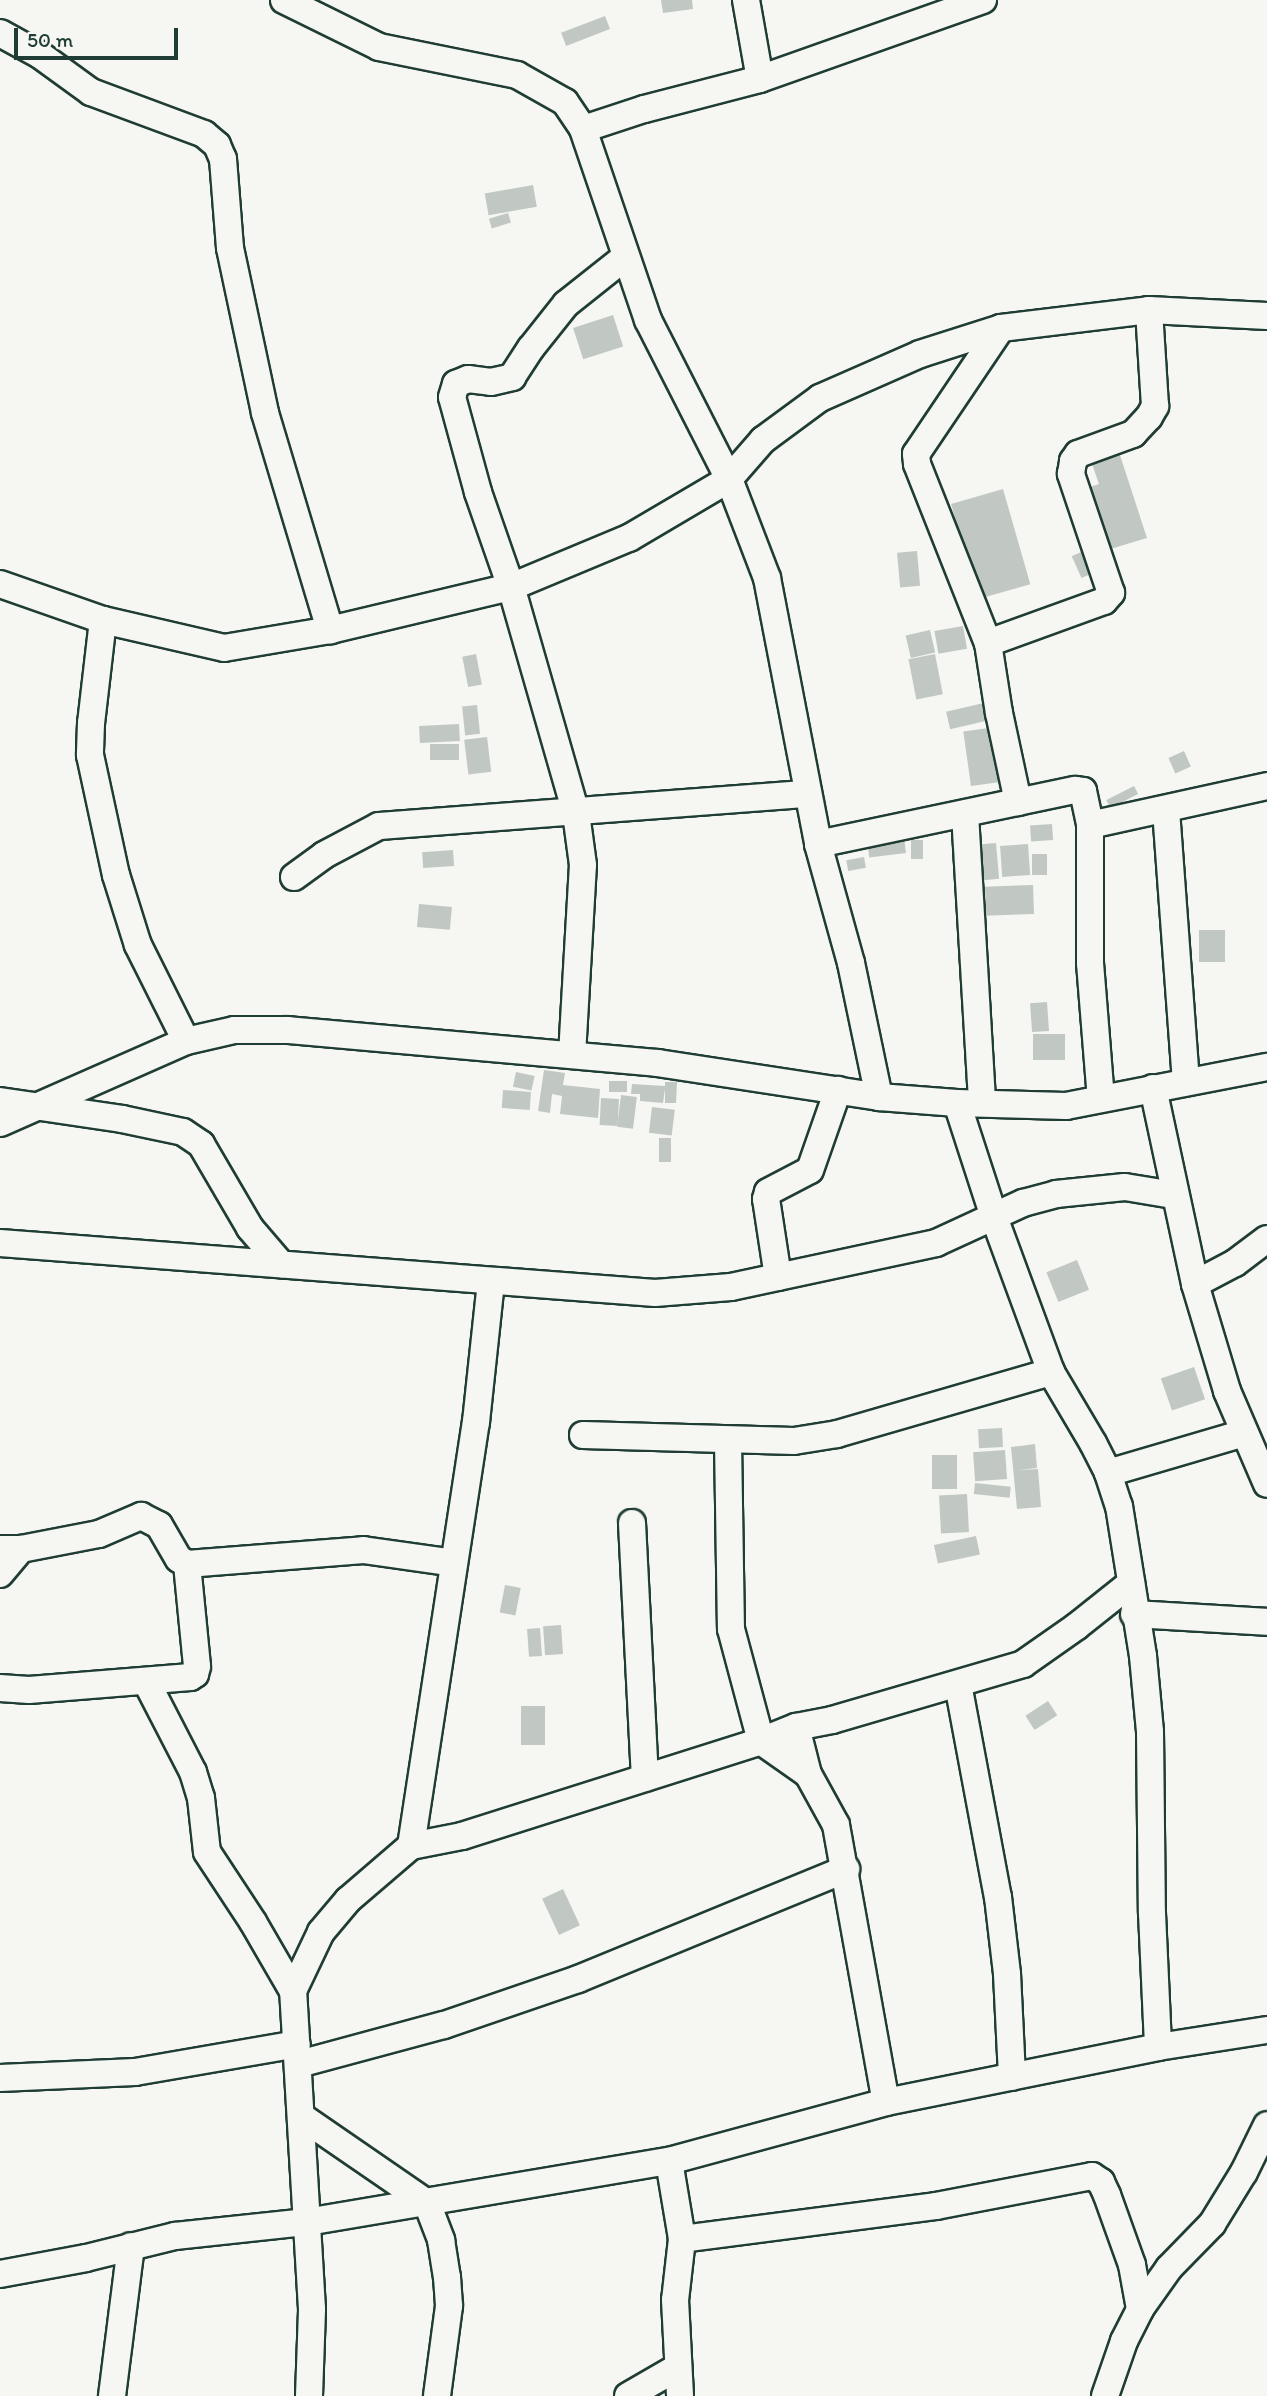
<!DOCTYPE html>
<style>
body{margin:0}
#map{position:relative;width:1267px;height:2396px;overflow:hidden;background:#f6f6f2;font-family:Itim,sans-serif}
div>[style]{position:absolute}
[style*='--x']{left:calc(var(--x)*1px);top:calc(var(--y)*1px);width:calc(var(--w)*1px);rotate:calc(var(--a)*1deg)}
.building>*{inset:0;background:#c1c8c3;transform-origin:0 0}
.roads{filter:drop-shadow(2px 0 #1f3d34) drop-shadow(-2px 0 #1f3d34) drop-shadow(0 2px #1f3d34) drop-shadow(0 -2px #1f3d34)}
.street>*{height:26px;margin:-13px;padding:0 13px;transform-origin:13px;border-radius:13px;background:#f6f6f2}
span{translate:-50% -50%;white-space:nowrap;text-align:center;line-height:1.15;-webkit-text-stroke:7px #f6f6f2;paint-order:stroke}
.scale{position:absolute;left:14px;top:28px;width:164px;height:32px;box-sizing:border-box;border:4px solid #1f3d34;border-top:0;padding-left:9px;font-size:21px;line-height:24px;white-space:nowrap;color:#1f3d34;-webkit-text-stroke:5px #f6f6f2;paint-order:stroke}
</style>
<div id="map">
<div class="building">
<div style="clip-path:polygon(661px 0,692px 0,693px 9px,663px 13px)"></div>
<div style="left:605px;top:16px;width:14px;height:47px;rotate:69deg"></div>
<div style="left:533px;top:185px;width:22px;height:49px;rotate:80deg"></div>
<div style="left:508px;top:213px;width:10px;height:20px;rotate:73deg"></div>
<div style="left:613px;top:315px;width:33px;height:42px;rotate:72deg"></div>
<div style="clip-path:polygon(1119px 452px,1147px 538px,1107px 550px,1087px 488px,1099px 484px,1091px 461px)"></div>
<div style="left:1003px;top:489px;width:99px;height:54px;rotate:74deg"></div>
<div style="left:1090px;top:548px;width:24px;height:20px;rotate:66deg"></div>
<div style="left:917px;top:551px;width:35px;height:20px;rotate:85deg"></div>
<div style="left:963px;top:626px;width:23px;height:29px;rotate:80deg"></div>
<div style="left:930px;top:630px;width:23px;height:25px;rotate:77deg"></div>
<div style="left:476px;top:654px;width:31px;height:14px;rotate:79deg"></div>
<div style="left:935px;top:654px;width:41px;height:27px;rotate:79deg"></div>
<div style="left:988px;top:702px;width:18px;height:43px;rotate:77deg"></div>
<div style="left:477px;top:705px;width:29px;height:15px;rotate:84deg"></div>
<div style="left:459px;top:724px;width:17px;height:40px;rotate:87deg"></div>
<div style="left:996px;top:727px;width:55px;height:33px;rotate:82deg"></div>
<div style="left:487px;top:737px;width:35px;height:23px;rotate:83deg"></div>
<div style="left:430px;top:744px;width:29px;height:16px"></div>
<div style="left:1184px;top:751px;width:17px;height:17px;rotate:66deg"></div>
<div style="left:1134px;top:786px;width:9px;height:31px;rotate:63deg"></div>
<div style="left:1052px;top:824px;width:16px;height:22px;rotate:86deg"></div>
<div style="left:904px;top:837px;width:16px;height:37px;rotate:83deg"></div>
<div style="left:911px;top:840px;width:12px;height:19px"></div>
<div style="left:996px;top:843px;width:36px;height:21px;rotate:85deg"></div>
<div style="left:1028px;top:844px;width:31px;height:28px;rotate:86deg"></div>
<div style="left:453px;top:850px;width:16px;height:31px;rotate:86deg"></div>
<div style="left:1032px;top:854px;width:15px;height:21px"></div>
<div style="left:864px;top:857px;width:11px;height:18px;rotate:80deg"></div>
<div style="left:1033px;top:885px;width:29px;height:48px;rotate:88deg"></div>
<div style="left:419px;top:904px;width:33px;height:23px;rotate:5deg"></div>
<div style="left:1199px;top:930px;width:26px;height:32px"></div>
<div style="left:1047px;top:1002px;width:29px;height:17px;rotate:86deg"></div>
<div style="left:1033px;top:1034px;width:32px;height:26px"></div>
<div style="clip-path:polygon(544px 1070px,565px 1073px,563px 1085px,600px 1089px,598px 1118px,560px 1114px,562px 1096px,552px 1094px,550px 1113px,538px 1111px)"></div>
<div style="left:516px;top:1072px;width:19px;height:15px;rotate:12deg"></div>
<div style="left:609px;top:1081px;width:18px;height:11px"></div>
<div style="clip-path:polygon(665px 1082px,677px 1082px,676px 1103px,665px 1103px,665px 1089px,663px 1103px,640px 1101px,640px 1094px,631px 1094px,632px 1084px,665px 1086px)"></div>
<div style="left:503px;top:1090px;width:28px;height:18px;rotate:4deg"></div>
<div style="left:621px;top:1095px;width:16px;height:32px;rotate:7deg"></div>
<div style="left:601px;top:1098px;width:18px;height:27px;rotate:3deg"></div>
<div style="left:652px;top:1107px;width:23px;height:26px;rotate:7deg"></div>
<div style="left:659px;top:1138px;width:12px;height:24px"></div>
<div style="left:1077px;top:1260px;width:32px;height:33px;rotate:68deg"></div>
<div style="left:1194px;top:1367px;width:34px;height:35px;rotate:71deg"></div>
<div style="left:1002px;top:1428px;width:19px;height:24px;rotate:87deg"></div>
<div style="clip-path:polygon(1035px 1444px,1037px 1468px,1019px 1470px,1038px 1469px,1041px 1507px,1017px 1509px,1011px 1447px)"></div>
<div style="left:1005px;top:1450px;width:29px;height:32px;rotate:86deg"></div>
<div style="left:932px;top:1455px;width:25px;height:34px"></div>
<div style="left:975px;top:1483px;width:36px;height:11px;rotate:6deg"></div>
<div style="left:967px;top:1494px;width:38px;height:28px;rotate:87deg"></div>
<div style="left:976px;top:1536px;width:19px;height:43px;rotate:78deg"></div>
<div style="left:505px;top:1585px;width:16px;height:28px;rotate:11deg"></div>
<div style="left:561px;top:1625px;width:29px;height:18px;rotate:86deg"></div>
<div style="left:540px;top:1628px;width:28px;height:13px;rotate:86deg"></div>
<div style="left:1048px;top:1701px;width:17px;height:27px;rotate:57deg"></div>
<div style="left:521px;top:1706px;width:24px;height:39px"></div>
<div style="left:563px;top:1889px;width:40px;height:23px;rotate:65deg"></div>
</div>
<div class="roads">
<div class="street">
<div style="--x:284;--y:0;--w:106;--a:26.3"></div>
<div style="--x:379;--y:47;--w:141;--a:11.5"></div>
<div style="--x:517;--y:75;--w:55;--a:29.4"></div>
<div style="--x:565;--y:102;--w:32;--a:56"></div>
<div style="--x:746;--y:0;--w:80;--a:80"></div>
<div style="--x:983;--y:0;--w:237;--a:160.5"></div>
<div style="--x:760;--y:79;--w:120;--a:165.5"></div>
<div style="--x:644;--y:109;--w:64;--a:161.8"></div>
<div style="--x:583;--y:129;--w:202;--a:71.2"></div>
<div style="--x:648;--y:320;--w:178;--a:63"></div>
<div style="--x:729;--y:479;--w:106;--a:69"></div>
<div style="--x:767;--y:578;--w:271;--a:79.1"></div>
<div style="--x:818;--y:844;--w:123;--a:74.5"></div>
<div style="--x:851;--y:963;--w:137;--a:78.2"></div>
<div style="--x:879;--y:1097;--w:78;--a:4.4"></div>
<div style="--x:957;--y:1103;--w:120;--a:72"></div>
<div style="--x:994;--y:1217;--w:165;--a:69.8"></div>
<div style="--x:1051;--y:1372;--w:82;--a:59.4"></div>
<div style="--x:1093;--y:1443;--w:34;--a:63"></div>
<div style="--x:1108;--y:1473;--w:35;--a:72"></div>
<div style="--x:1119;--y:1506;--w:152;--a:80.9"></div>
<div style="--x:1143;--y:1656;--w:76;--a:84.7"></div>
<div style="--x:1150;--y:1732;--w:181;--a:89.4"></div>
<div style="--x:1152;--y:1913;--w:134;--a:87.4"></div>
<div style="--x:0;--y:33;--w:46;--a:28.8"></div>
<div style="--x:40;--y:55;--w:63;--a:36"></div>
<div style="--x:91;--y:92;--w:121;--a:20.4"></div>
<div style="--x:204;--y:134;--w:17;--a:40"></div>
<div style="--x:217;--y:145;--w:15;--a:67"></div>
<div style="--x:223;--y:159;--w:89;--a:85.5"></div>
<div style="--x:230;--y:248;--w:169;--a:78"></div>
<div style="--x:265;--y:413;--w:227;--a:73.3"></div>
<div style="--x:1001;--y:328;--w:152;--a:124"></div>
<div style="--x:916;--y:454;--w:10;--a:84"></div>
<div style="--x:917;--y:464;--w:193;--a:68.4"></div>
<div style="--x:988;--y:643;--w:71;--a:81.1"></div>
<div style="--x:999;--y:713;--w:91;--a:77.9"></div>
<div style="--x:0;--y:584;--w:109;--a:19.3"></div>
<div style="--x:103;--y:620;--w:124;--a:13"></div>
<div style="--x:224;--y:648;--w:108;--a:-9.6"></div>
<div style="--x:330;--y:630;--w:186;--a:-13.4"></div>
<div style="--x:511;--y:587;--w:128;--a:-22.6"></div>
<div style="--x:629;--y:538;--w:116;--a:-30.5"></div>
<div style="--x:729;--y:479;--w:52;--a:-48.9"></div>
<div style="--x:763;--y:440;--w:71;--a:-36.4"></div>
<div style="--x:820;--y:398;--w:109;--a:-23.7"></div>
<div style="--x:920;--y:354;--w:85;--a:-17.8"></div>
<div style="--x:1001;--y:328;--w:149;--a:-6.9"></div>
<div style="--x:1149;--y:310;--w:118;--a:2.9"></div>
<div style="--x:103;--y:620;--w:104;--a:96.6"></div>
<div style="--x:91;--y:723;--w:32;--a:92"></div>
<div style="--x:90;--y:755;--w:123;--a:77.8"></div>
<div style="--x:116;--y:875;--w:73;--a:72.6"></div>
<div style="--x:138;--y:945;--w:107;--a:63.4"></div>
<div style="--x:988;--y:643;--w:123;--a:-19.9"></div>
<div style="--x:1104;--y:601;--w:11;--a:-49"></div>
<div style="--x:1111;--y:593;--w:126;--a:-108.6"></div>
<div style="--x:1071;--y:474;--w:13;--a:-81"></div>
<div style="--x:1073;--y:461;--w:9;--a:-54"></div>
<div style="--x:1078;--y:454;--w:59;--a:-20"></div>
<div style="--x:1133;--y:434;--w:23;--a:-47"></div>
<div style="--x:1149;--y:417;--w:13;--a:-61"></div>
<div style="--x:1155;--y:406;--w:96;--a:-93.6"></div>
<div style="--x:1166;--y:810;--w:273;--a:85.8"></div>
<div style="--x:965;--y:814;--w:289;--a:86.6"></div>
<div style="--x:1090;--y:825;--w:181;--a:-12.4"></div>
<div style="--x:818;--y:844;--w:263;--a:-11.9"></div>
<div style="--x:1075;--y:790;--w:8;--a:7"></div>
<div style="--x:1083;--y:791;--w:35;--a:78"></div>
<div style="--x:1090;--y:825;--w:138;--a:90"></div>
<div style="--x:1090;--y:963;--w:136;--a:85.4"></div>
<div style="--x:294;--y:877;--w:37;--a:-36"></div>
<div style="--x:324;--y:855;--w:62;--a:-27.8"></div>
<div style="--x:379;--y:826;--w:430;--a:-4.3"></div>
<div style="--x:572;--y:1055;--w:190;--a:-86.7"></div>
<div style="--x:583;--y:865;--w:52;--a:-97.7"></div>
<div style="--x:576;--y:813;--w:235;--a:-106"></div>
<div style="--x:511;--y:587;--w:101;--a:-109.2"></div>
<div style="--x:478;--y:492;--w:98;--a:-105.3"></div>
<div style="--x:452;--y:397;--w:14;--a:-73"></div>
<div style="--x:456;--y:384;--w:13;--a:-23"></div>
<div style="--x:468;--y:379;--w:23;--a:7"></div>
<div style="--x:491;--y:382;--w:22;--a:-13"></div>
<div style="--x:512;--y:377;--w:35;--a:-57"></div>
<div style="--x:531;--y:348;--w:56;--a:-51.5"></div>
<div style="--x:566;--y:304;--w:75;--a:-38.5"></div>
<div style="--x:1153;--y:1088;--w:200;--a:77.9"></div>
<div style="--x:1195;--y:1284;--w:112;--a:73.3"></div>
<div style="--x:1227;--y:1391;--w:101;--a:66.7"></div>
<div style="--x:0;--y:1101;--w:123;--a:8.4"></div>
<div style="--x:122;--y:1119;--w:62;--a:12"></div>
<div style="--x:183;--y:1132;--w:22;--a:34"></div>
<div style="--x:201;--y:1144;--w:97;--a:59.7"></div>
<div style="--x:250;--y:1228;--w:48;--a:49.3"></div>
<div style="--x:957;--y:1103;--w:109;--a:1.6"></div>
<div style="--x:1066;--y:1106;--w:205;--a:-11"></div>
<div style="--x:0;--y:1123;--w:203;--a:-23.8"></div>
<div style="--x:186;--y:1041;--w:49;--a:-12.9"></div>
<div style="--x:234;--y:1030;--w:54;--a:0"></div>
<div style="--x:288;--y:1030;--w:371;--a:5.1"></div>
<div style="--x:658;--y:1063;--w:224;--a:8.7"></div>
<div style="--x:0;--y:1243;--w:657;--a:4.37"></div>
<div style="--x:655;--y:1293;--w:76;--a:-4.5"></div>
<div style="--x:731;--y:1287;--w:210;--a:-12.1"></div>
<div style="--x:936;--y:1243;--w:96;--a:-24.7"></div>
<div style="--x:1023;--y:1203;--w:34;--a:-15"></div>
<div style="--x:1056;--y:1194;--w:69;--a:-5.8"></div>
<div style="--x:1125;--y:1187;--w:50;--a:9.3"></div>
<div style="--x:778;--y:1277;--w:79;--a:-98.7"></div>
<div style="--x:766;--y:1199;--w:7;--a:-74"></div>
<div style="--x:768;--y:1192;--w:47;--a:-27.6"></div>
<div style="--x:810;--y:1170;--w:85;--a:-70.7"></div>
<div style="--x:1195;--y:1284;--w:45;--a:-27.7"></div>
<div style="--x:1235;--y:1263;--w:40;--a:-37"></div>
<div style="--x:583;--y:1435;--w:211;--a:1.6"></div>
<div style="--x:794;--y:1441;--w:44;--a:-9.2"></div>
<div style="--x:837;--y:1434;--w:223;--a:-16.2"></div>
<div style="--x:728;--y:1441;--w:188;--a:89.1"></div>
<div style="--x:731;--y:1629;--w:116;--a:75"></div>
<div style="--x:761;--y:1741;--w:57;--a:35.1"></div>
<div style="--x:1108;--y:1473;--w:142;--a:-16.4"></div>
<div style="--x:632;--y:1523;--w:255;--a:87.1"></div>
<div style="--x:0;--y:1549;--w:21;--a:0"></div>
<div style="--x:21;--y:1549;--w:79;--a:-10.9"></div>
<div style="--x:99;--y:1534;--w:46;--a:-23.2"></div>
<div style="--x:141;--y:1516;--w:20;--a:27"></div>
<div style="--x:159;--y:1525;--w:39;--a:60"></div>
<div style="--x:179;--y:1559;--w:9;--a:32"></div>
<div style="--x:187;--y:1564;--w:177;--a:-4.5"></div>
<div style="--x:363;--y:1550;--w:92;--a:8.1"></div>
<div style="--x:0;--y:1574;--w:33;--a:-50"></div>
<div style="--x:1134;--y:1614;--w:133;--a:3.4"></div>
<div style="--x:146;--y:1681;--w:102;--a:62.7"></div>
<div style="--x:193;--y:1772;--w:27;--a:73"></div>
<div style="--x:201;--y:1798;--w:54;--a:83.7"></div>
<div style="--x:207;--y:1852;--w:84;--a:56.7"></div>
<div style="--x:253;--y:1922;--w:80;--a:59.9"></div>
<div style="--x:958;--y:1684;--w:217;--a:79.4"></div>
<div style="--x:998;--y:1897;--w:78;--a:83.3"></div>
<div style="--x:1007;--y:1974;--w:103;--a:87.2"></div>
<div style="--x:0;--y:1688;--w:29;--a:4"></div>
<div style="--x:29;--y:1690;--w:162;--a:-4.6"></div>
<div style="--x:190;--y:1677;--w:6;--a:-31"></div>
<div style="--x:195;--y:1674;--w:8;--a:-76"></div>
<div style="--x:197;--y:1666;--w:102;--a:-95.6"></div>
<div style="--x:796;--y:1727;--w:49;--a:75.7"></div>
<div style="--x:808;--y:1774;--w:58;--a:61.2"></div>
<div style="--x:836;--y:1825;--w:281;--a:79.8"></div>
<div style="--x:411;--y:1846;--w:52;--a:-11.1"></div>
<div style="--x:462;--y:1836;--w:314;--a:-17.6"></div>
<div style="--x:761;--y:1741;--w:38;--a:-22"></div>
<div style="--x:796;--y:1727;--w:37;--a:-11"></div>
<div style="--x:832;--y:1720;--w:199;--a:-16.3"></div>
<div style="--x:1023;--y:1664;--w:66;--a:-35.1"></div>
<div style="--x:1077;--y:1626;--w:69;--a:-38.5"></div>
<div style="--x:299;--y:2064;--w:150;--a:-15.1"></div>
<div style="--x:444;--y:2025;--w:142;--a:-18.9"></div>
<div style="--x:578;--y:1979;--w:290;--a:-22.3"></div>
<div style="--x:0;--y:2078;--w:135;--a:-2.5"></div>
<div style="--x:135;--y:2072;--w:164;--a:-9.8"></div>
<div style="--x:302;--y:2117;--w:152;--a:34.5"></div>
<div style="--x:427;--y:2203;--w:40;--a:69"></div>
<div style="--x:441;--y:2240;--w:37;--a:81"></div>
<div style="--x:447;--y:2277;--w:29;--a:86"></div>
<div style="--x:449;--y:2306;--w:91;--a:97.6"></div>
<div style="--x:669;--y:2161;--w:79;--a:80.5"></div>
<div style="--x:682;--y:2239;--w:61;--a:96.5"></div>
<div style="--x:675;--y:2300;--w:96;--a:87"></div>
<div style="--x:682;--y:2239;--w:256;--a:-7.4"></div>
<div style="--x:936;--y:2206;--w:159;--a:-10.9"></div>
<div style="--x:1092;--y:2176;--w:11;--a:34"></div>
<div style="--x:1101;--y:2182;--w:14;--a:65"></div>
<div style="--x:1107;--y:2195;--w:74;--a:70.3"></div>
<div style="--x:1132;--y:2265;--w:45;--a:79.7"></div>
<div style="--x:0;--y:2274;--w:87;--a:-10.5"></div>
<div style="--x:86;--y:2258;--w:92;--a:-13.9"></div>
<div style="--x:175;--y:2236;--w:133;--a:-6.1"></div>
<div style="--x:307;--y:2222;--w:367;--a:-9.6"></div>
<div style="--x:669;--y:2161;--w:225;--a:-15.2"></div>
<div style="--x:886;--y:2102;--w:278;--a:-11.4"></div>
<div style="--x:1158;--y:2047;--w:110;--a:-8.9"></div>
<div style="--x:112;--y:2396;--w:151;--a:-82.8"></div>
<div style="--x:309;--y:2396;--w:87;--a:-88"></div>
<div style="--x:312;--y:2309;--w:319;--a:-93.4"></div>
<div style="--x:293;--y:1991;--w:65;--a:-64.6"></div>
<div style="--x:321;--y:1932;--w:42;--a:-49.8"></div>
<div style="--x:348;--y:1900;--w:83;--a:-40.6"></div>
<div style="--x:411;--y:1846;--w:429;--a:-81.3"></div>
<div style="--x:476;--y:1422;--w:141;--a:-83.9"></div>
<div style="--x:628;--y:2396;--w:58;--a:-30.1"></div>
<div style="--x:1105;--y:2396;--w:58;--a:-70.9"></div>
<div style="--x:1124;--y:2341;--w:36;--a:-63"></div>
<div style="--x:1140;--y:2309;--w:50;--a:-54.7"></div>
<div style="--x:1169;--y:2268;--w:62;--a:-45.7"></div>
<div style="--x:1212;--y:2224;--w:61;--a:-58.4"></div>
<div style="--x:1244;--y:2172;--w:52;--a:-63.9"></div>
</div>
</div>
<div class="scale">50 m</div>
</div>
